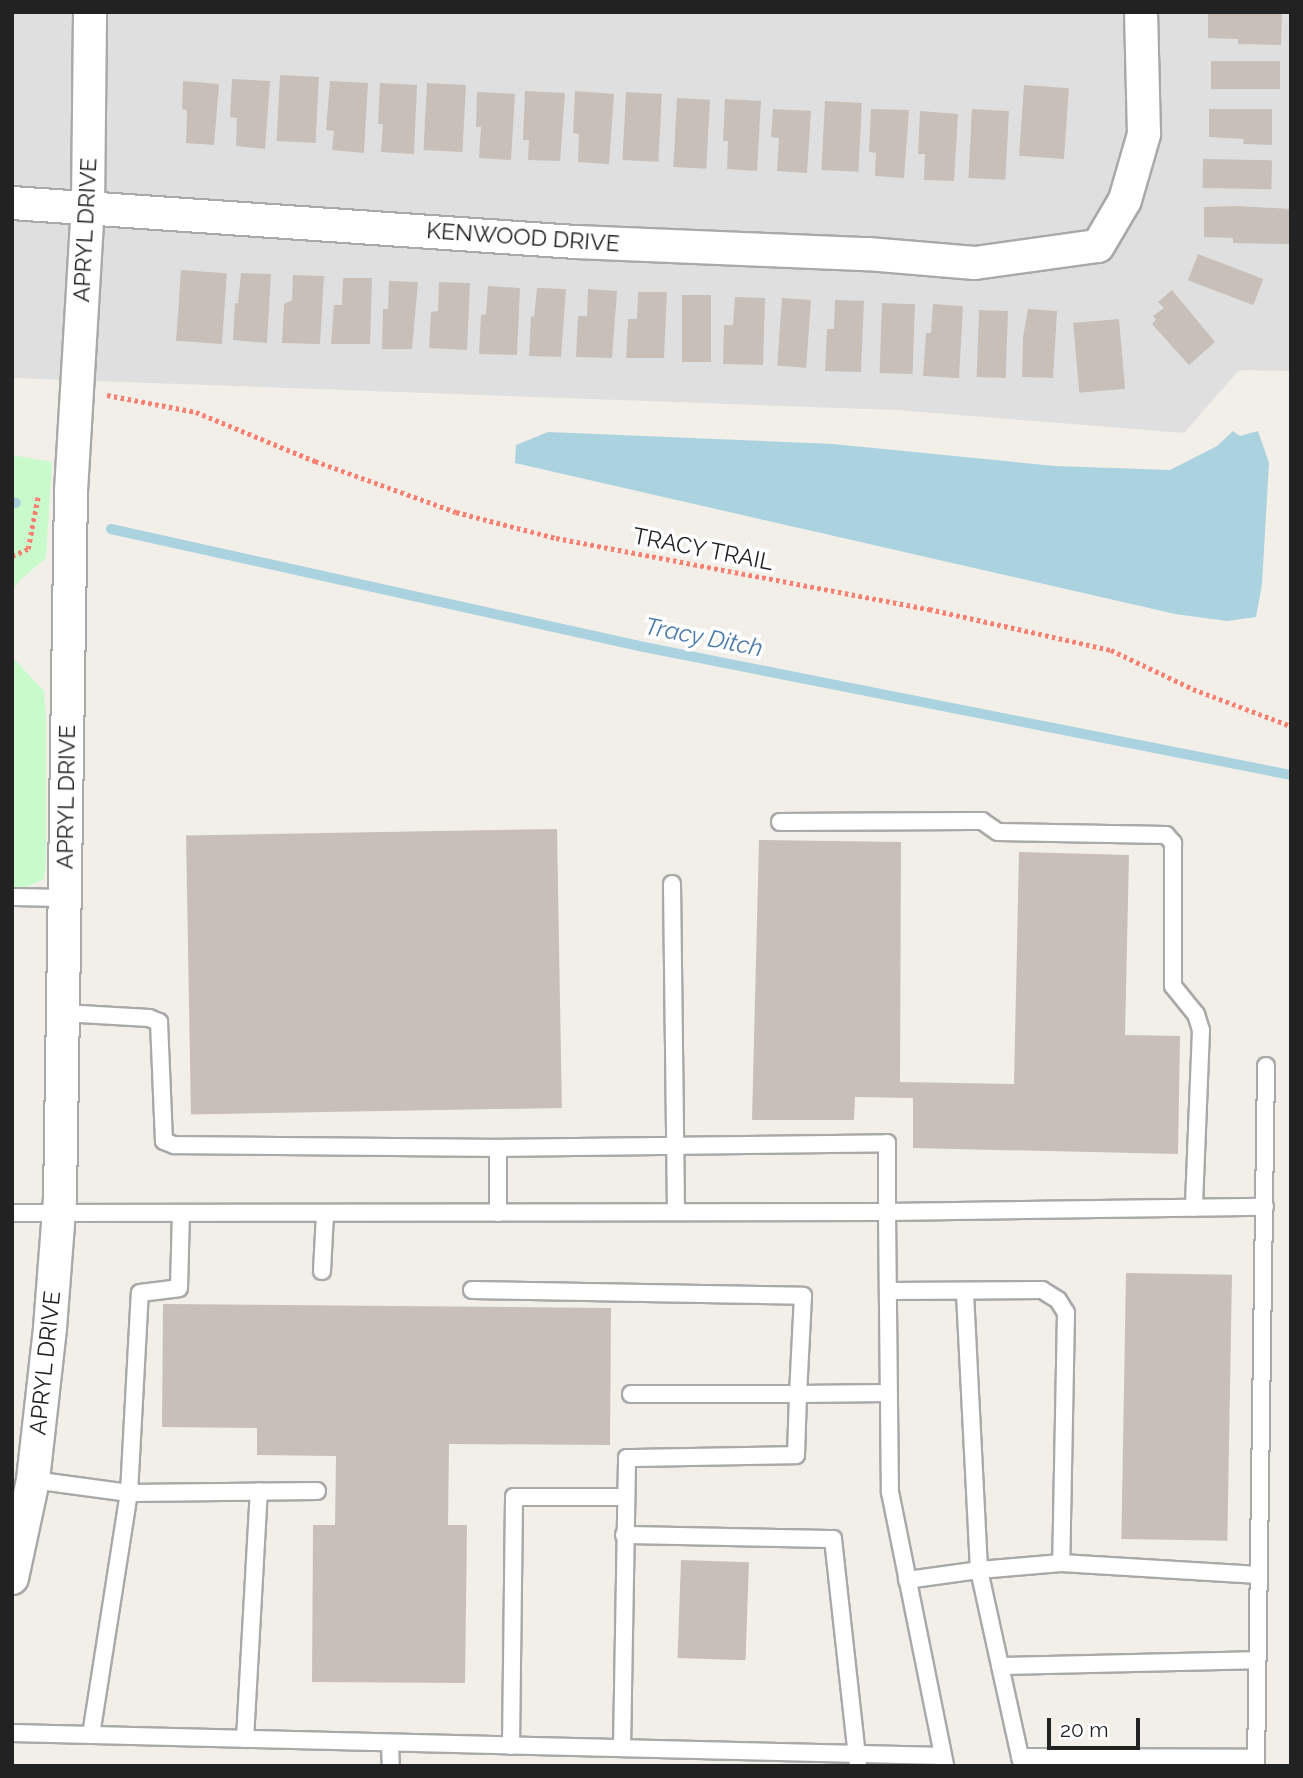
<!DOCTYPE html>
<style>
body{margin:0}
#map{position:relative;width:1303px;height:1778px;overflow:hidden;background:#f2efe9;font-family:Raleway,sans-serif}
div>[style]{position:absolute}
[style*='--x']{left:calc(var(--x)*1px);top:calc(var(--y)*1px);width:calc(var(--w)*1px);rotate:calc(var(--a)*1deg)}
.residential>*{inset:0;background:#e0dfdf}
.park>*{inset:0;background:#c8facc}
.water>*{inset:0;background:#aad3df}
.stream>*{height:10px;margin:-5px;padding:0 5px;transform-origin:5px;border-radius:5px;background:#aad3df}
.building>*{inset:0;background:#c7bfb8;transform-origin:0 0}
.path>*{height:4.5px;margin-top:-2.25px;transform-origin:0;background:repeating-linear-gradient(90deg,#fa8072 0 3.5px,transparent 0 7px)}
.roads{filter:drop-shadow(2px 0 #a9a9a9) drop-shadow(-2px 0 #a9a9a9) drop-shadow(0 2px #a9a9a9) drop-shadow(0 -2px #a9a9a9)}
.lane>*{height:16px;margin:-8px;padding:0 8px;transform-origin:8px;border-radius:8px;background:#fff}
.street>*{height:32px;margin:-16px;padding:0 16px;transform-origin:16px;border-radius:16px;background:#fff}
span{translate:-50% -50%;white-space:nowrap;text-align:center;line-height:1.15;-webkit-text-stroke:7px #fff;paint-order:stroke}
.street-label{font-size:23px;color:#222}
.water-label{font-size:24px;color:#4a7aab;font-style:italic}
.frame{position:absolute;inset:0;border:14px solid #222;pointer-events:none}
.scale{position:absolute;left:1047px;top:1718px;width:93px;height:32px;box-sizing:border-box;border:4px solid #222;border-top:0;padding-left:9px;font-size:21px;line-height:24px;white-space:nowrap;color:#222;-webkit-text-stroke:5px #fff;paint-order:stroke}
</style>
<div id="map">
<div class="residential">
<div style="clip-path:polygon(12px 12px,1291px 12px,1291px 371px,1239px 370px,1184px 433px,896px 410px,12px 378px)"></div>
</div>
<div class="park">
<div style="clip-path:polygon(12px 455px,52px 462px,46px 558px,20px 580px,12px 591px)"></div>
<div style="clip-path:polygon(12px 657px,44px 691px,46px 717px,46px 861px,44px 879px,24px 888px,12px 887px)"></div>
</div>
<div class="water">
<div style="clip-path:polygon(1233px 431px,1240px 436px,1258px 431px,1269px 463px,1262px 584px,1256px 617px,1227px 621px,1175px 614px,515px 463px,516px 445px,548px 432px,833px 444px,1055px 466px,1170px 470px,1217px 446px)"></div>
</div>
<div class="stream">
<div style="--x:12;--y:502;--w:4;--a:14"></div>
<div style="--x:111;--y:529;--w:541;--a:12.49"></div>
<div style="--x:639;--y:646;--w:665;--a:11.19"></div>
</div>
<div class="building">
<div style="clip-path:polygon(1208px 12px,1282px 12px,1281px 45px,1238px 44px,1238px 39px,1208px 38px)"></div>
<div style="left:1211px;top:61px;width:69px;height:28px"></div>
<div style="left:280px;top:75px;width:39px;height:66px;rotate:3deg"></div>
<div style="clip-path:polygon(232px 79px,270px 81px,265px 149px,236px 146px,237px 118px,230px 117px)"></div>
<div style="clip-path:polygon(183px 81px,219px 84px,214px 145px,186px 143px,187px 110px,182px 109px)"></div>
<div style="clip-path:polygon(330px 81px,368px 83px,364px 153px,332px 150px,334px 131px,326px 130px)"></div>
<div style="clip-path:polygon(380px 83px,417px 85px,414px 154px,381px 152px,383px 124px,378px 124px)"></div>
<div style="left:427px;top:83px;width:39px;height:67px;rotate:3deg"></div>
<div style="left:1024px;top:85px;width:45px;height:71px;rotate:4deg"></div>
<div style="clip-path:polygon(525px 91px,565px 93px,560px 161px,528px 160px,529px 140px,523px 140px)"></div>
<div style="clip-path:polygon(575px 91px,614px 94px,609px 164px,578px 162px,579px 134px,573px 133px)"></div>
<div style="clip-path:polygon(477px 92px,515px 94px,511px 160px,479px 158px,481px 127px,476px 127px)"></div>
<div style="left:626px;top:92px;width:36px;height:68px;rotate:3deg"></div>
<div style="left:677px;top:98px;width:33px;height:69px;rotate:3deg"></div>
<div style="clip-path:polygon(725px 99px,761px 101px,757px 171px,727px 169px,728px 141px,723px 141px)"></div>
<div style="left:825px;top:101px;width:37px;height:69px;rotate:3deg"></div>
<div style="clip-path:polygon(773px 109px,811px 111px,807px 173px,777px 171px,779px 138px,771px 137px)"></div>
<div style="clip-path:polygon(871px 109px,909px 110px,904px 178px,875px 176px,876px 153px,869px 152px)"></div>
<div style="left:972px;top:109px;width:37px;height:69px;rotate:3deg"></div>
<div style="clip-path:polygon(1209px 109px,1272px 109px,1272px 145px,1243px 144px,1244px 139px,1209px 137px)"></div>
<div style="clip-path:polygon(920px 111px,958px 114px,954px 181px,924px 180px,925px 154px,918px 154px)"></div>
<div style="left:1203px;top:159px;width:69px;height:29px;rotate:1deg"></div>
<div style="clip-path:polygon(1236px 206px,1291px 209px,1291px 244px,1233px 243px,1233px 238px,1204px 237px,1204px 207px)"></div>
<div style="left:1198px;top:254px;width:70px;height:28px;rotate:21deg"></div>
<div style="left:181px;top:270px;width:46px;height:71px;rotate:4deg"></div>
<div style="clip-path:polygon(241px 273px,271px 274px,267px 343px,233px 340px,235px 303px,238px 303px)"></div>
<div style="clip-path:polygon(293px 275px,324px 276px,320px 344px,282px 343px,284px 304px,292px 300px)"></div>
<div style="clip-path:polygon(343px 278px,372px 278px,370px 344px,331px 344px,334px 305px,342px 305px)"></div>
<div style="clip-path:polygon(389px 281px,418px 282px,412px 349px,382px 349px,383px 309px,388px 309px)"></div>
<div style="clip-path:polygon(439px 282px,470px 283px,467px 350px,429px 348px,431px 312px,438px 311px)"></div>
<div style="clip-path:polygon(488px 286px,520px 288px,517px 355px,479px 354px,481px 315px,486px 314px)"></div>
<div style="clip-path:polygon(537px 288px,566px 289px,561px 357px,529px 356px,531px 316px,534px 317px)"></div>
<div style="clip-path:polygon(588px 289px,617px 291px,612px 358px,576px 357px,578px 316px,587px 316px)"></div>
<div style="clip-path:polygon(1172px 290px,1215px 342px,1189px 365px,1152px 324px,1156px 319px,1153px 316px,1164px 308px,1158px 302px)"></div>
<div style="clip-path:polygon(638px 292px,667px 292px,664px 358px,626px 358px,628px 319px,637px 319px)"></div>
<div style="left:682px;top:295px;width:29px;height:67px"></div>
<div style="clip-path:polygon(735px 297px,765px 298px,763px 365px,723px 364px,724px 325px,733px 325px)"></div>
<div style="left:782px;top:298px;width:29px;height:68px;rotate:4deg"></div>
<div style="clip-path:polygon(835px 300px,864px 301px,861px 372px,825px 371px,827px 329px,834px 329px)"></div>
<div style="left:882px;top:303px;width:33px;height:70px;rotate:2deg"></div>
<div style="clip-path:polygon(933px 304px,963px 306px,959px 378px,923px 376px,926px 333px,931px 333px)"></div>
<div style="clip-path:polygon(1028px 309px,1057px 311px,1053px 378px,1022px 377px,1023px 337px)"></div>
<div style="left:979px;top:310px;width:29px;height:67px;rotate:2deg"></div>
<div style="left:1119px;top:319px;width:70px;height:46px;rotate:85deg"></div>
<div style="left:557px;top:829px;width:279px;height:371px;rotate:89deg"></div>
<div style="clip-path:polygon(759px 840px,901px 842px,900px 1082px,1014px 1084px,1019px 852px,1129px 855px,1125px 1035px,1180px 1036px,1178px 1154px,913px 1148px,913px 1098px,855px 1097px,854px 1120px,752px 1120px)"></div>
<div style="left:1126px;top:1273px;width:106px;height:266px;rotate:1deg"></div>
<div style="clip-path:polygon(163px 1304px,611px 1308px,610px 1445px,449px 1444px,448px 1525px,467px 1525px,465px 1683px,312px 1682px,313px 1525px,335px 1525px,336px 1456px,257px 1455px,257px 1428px,162px 1427px)"></div>
<div style="left:681px;top:1560px;width:68px;height:98px;rotate:2deg"></div>
</div>
<div class="path">
<div style="--x:107;--y:395;--w:91;--a:10.8"></div>
<div style="--x:196;--y:412;--w:129;--a:22.4"></div>
<div style="--x:315;--y:461;--w:150;--a:19.9"></div>
<div style="--x:456;--y:512;--w:103;--a:14.6"></div>
<div style="--x:556;--y:538;--w:380;--a:10.8"></div>
<div style="--x:929;--y:609;--w:187;--a:12.7"></div>
<div style="--x:1111;--y:650;--w:91;--a:25.4"></div>
<div style="--x:1193;--y:689;--w:105;--a:20.7"></div>
<div style="--x:12;--y:556;--w:17;--a:-24"></div>
<div style="--x:28;--y:549;--w:54;--a:-79.3"></div>
</div>
<div class="roads">
<div class="lane">
<div style="--x:780;--y:822;--w:191;--a:-0.3"></div>
<div style="--x:971;--y:821;--w:11;--a:0"></div>
<div style="--x:982;--y:821;--w:19;--a:35"></div>
<div style="--x:998;--y:832;--w:168;--a:1"></div>
<div style="--x:1166;--y:835;--w:11;--a:49"></div>
<div style="--x:1173;--y:843;--w:143;--a:90"></div>
<div style="--x:1173;--y:986;--w:36;--a:51"></div>
<div style="--x:1196;--y:1014;--w:17;--a:73"></div>
<div style="--x:1201;--y:1030;--w:178;--a:92.3"></div>
<div style="--x:672;--y:884;--w:328;--a:89.3"></div>
<div style="--x:12;--y:897;--w:52;--a:1.1"></div>
<div style="--x:63;--y:1013;--w:86;--a:3.3"></div>
<div style="--x:149;--y:1018;--w:11;--a:22"></div>
<div style="--x:159;--y:1022;--w:119;--a:87.6"></div>
<div style="--x:164;--y:1141;--w:11;--a:22"></div>
<div style="--x:174;--y:1145;--w:324;--a:0.5"></div>
<div style="--x:498;--y:1148;--w:65;--a:90"></div>
<div style="--x:498;--y:1148;--w:389;--a:-0.7"></div>
<div style="--x:887;--y:1143;--w:69;--a:90"></div>
<div style="--x:887;--y:1212;--w:378;--a:-0.8"></div>
<div style="--x:12;--y:1213;--w:875;--a:-0.07"></div>
<div style="--x:887;--y:1212;--w:280;--a:89.4"></div>
<div style="--x:890;--y:1492;--w:279;--a:78.6"></div>
<div style="--x:322;--y:1271;--w:58;--a:-87"></div>
<div style="--x:472;--y:1290;--w:331;--a:1"></div>
<div style="--x:803;--y:1296;--w:98;--a:92.9"></div>
<div style="--x:798;--y:1394;--w:167;--a:180"></div>
<div style="--x:888;--y:1291;--w:154;--a:-0.4"></div>
<div style="--x:1042;--y:1290;--w:19;--a:32"></div>
<div style="--x:1058;--y:1300;--w:15;--a:58"></div>
<div style="--x:1066;--y:1313;--w:250;--a:91.1"></div>
<div style="--x:1061;--y:1563;--w:82;--a:175.1"></div>
<div style="--x:979;--y:1570;--w:279;--a:-92.9"></div>
<div style="--x:33;--y:1480;--w:97;--a:7.7"></div>
<div style="--x:129;--y:1493;--w:188;--a:-0.6"></div>
<div style="--x:624;--y:1535;--w:209;--a:1.1"></div>
<div style="--x:833;--y:1539;--w:228;--a:83.7"></div>
<div style="--x:1061;--y:1563;--w:198;--a:3.5"></div>
<div style="--x:907;--y:1580;--w:73;--a:-7.9"></div>
<div style="--x:979;--y:1570;--w:201;--a:77.6"></div>
<div style="--x:1000;--y:1666;--w:257;--a:-1.3"></div>
<div style="--x:12;--y:1733;--w:931;--a:1.42"></div>
<div style="--x:91;--y:1735;--w:245;--a:-81.1"></div>
<div style="--x:129;--y:1493;--w:200;--a:-86.9"></div>
<div style="--x:140;--y:1293;--w:39;--a:-7"></div>
<div style="--x:179;--y:1288;--w:75;--a:-88.5"></div>
<div style="--x:245;--y:1739;--w:248;--a:-86.8"></div>
<div style="--x:390;--y:1743;--w:23;--a:88"></div>
<div style="--x:511;--y:1746;--w:249;--a:-89.3"></div>
<div style="--x:514;--y:1497;--w:112;--a:0"></div>
<div style="--x:622;--y:1748;--w:290;--a:-89"></div>
<div style="--x:627;--y:1458;--w:169;--a:-1"></div>
<div style="--x:796;--y:1455;--w:61;--a:-88.1"></div>
<div style="--x:798;--y:1394;--w:90;--a:-0.6"></div>
<div style="--x:1020;--y:1757;--w:236;--a:0.2"></div>
<div style="--x:1256;--y:1766;--w:700;--a:-89.18"></div>
</div>
<div class="street">
<div style="--x:12;--y:203;--w:565;--a:3.96"></div>
<div style="--x:576;--y:242;--w:292;--a:2.4"></div>
<div style="--x:868;--y:254;--w:107;--a:4.8"></div>
<div style="--x:975;--y:263;--w:124;--a:-7.9"></div>
<div style="--x:1098;--y:246;--w:53;--a:-59.6"></div>
<div style="--x:1125;--y:200;--w:69;--a:-73.9"></div>
<div style="--x:1144;--y:134;--w:122;--a:-91.4"></div>
<div style="--x:12;--y:1578;--w:100;--a:-77.9"></div>
<div style="--x:33;--y:1480;--w:153;--a:-83.6"></div>
<div style="--x:50;--y:1328;--w:129;--a:-85.6"></div>
<div style="--x:60;--y:1199;--w:708;--a:-89.11"></div>
<div style="--x:71;--y:491;--w:285;--a:-86.6"></div>
<div style="--x:88;--y:207;--w:195;--a:-89.4"></div>
</div>
</div>
<div class="street-label">
<span style="left:85px;top:230px;rotate:-87deg">APRYL DRIVE</span>
<span style="left:523px;top:237px;rotate:4deg">KENWOOD DRIVE</span>
<span style="left:703px;top:549px;rotate:11deg">TRACY TRAIL</span>
<span style="left:66px;top:797px;rotate:-89deg">APRYL DRIVE</span>
<span style="left:45px;top:1363px;rotate:-84deg">APRYL DRIVE</span>
</div>
<div class="water-label">
<span style="left:704px;top:637px;rotate:11deg">Tracy Ditch</span>
</div>
<div class="frame"></div>
<div class="scale">20 m</div>
</div>
